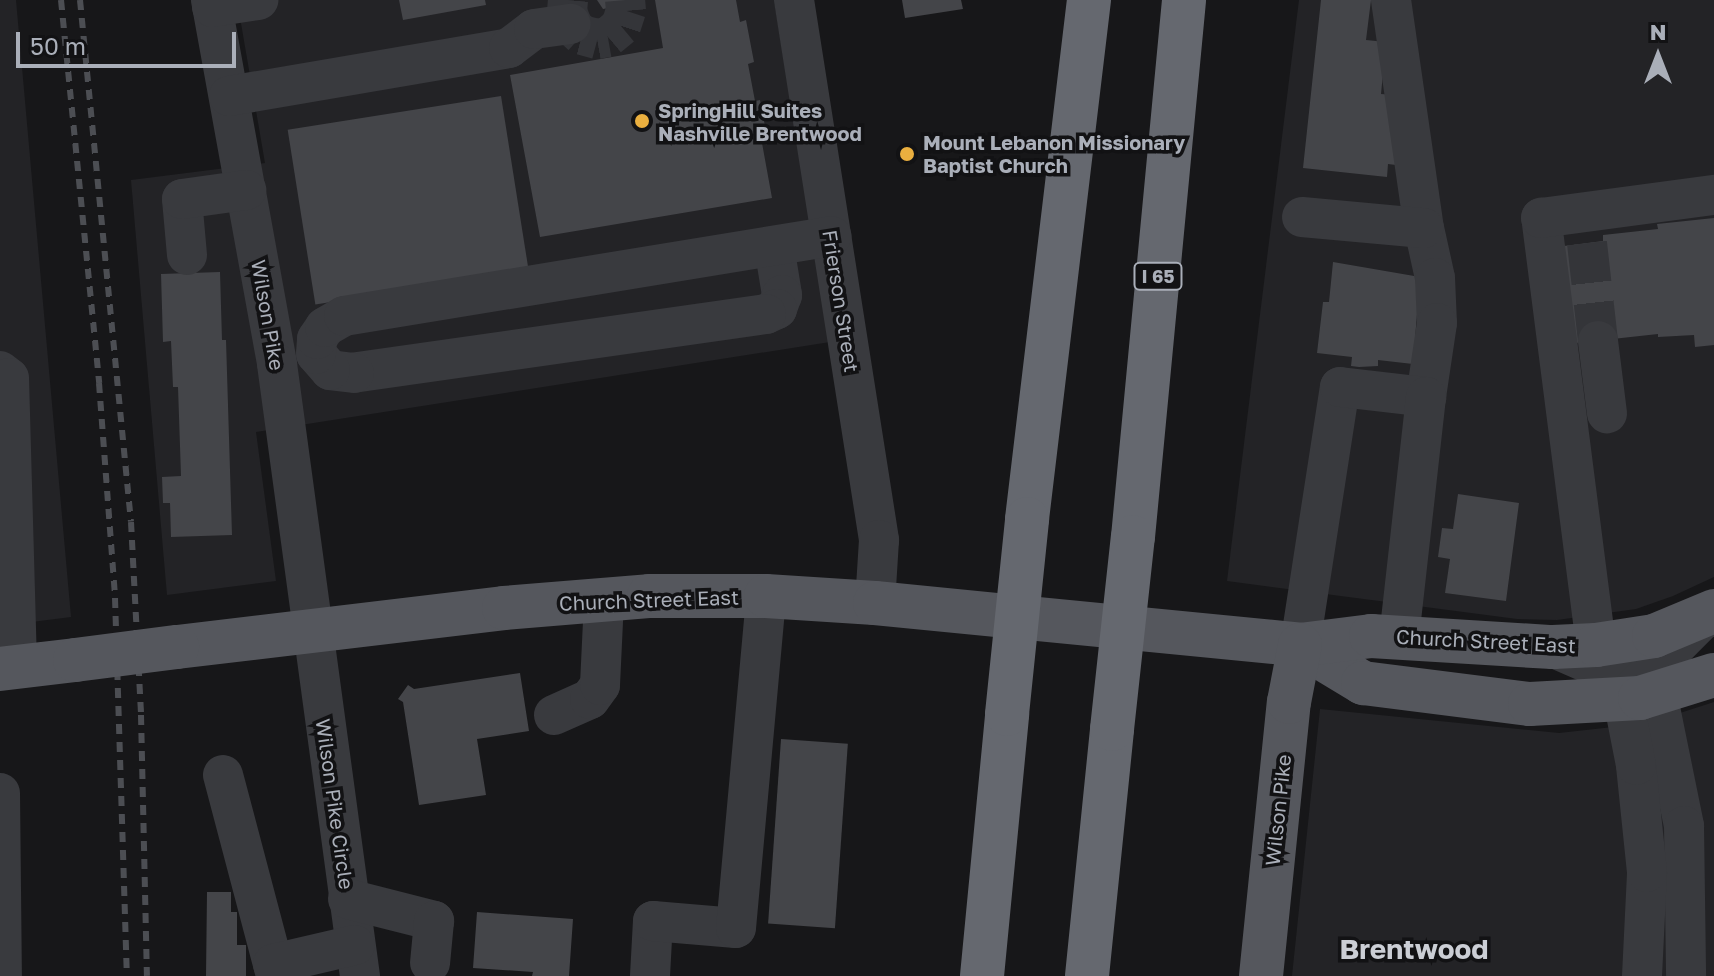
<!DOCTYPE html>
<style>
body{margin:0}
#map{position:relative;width:1714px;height:976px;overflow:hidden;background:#171719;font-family:"Golos Text",sans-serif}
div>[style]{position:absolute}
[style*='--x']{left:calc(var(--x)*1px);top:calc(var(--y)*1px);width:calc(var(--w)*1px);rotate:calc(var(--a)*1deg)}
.built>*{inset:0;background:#232326}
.building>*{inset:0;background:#444549;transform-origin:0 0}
.minor-tunnel>*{height:40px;margin-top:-20px;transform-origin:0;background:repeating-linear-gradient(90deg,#343539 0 40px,transparent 0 60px)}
.minor>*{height:40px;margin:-20px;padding:0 20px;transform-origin:20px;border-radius:20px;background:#393a3e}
.major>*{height:44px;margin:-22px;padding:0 22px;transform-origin:22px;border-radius:22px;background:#55575d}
.highway>*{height:44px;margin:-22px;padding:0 22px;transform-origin:22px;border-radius:22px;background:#65686f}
.rail>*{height:6px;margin-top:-3px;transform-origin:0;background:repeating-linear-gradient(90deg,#4c4e53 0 10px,transparent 0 18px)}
.major-bridge>*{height:44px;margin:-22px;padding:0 22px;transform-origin:22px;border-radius:22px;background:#55575d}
.highway-bridge>*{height:44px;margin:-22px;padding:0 22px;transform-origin:22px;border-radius:22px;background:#65686f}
.dots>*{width:22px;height:22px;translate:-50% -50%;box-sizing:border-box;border:4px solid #121214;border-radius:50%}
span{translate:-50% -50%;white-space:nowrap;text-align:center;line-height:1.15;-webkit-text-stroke:7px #121214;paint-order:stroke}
.shield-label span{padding:2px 6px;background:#121214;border:2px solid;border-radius:6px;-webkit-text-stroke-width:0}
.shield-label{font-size:18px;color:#aaafb9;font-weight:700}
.poi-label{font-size:20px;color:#aaafb9;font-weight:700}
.left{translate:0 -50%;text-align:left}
.street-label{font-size:20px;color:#aaafb9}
.district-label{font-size:28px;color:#cbced5;font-weight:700}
.north{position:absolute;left:1618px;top:16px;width:80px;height:80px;-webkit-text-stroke:6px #121214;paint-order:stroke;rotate:0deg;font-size:22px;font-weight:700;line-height:32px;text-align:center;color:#aaafb9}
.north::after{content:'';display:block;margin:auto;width:28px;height:36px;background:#aaafb9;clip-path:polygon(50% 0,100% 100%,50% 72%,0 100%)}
.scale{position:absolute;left:16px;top:32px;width:220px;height:36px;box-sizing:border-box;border:4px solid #aaafb9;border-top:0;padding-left:10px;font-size:24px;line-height:28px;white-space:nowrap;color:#aaafb9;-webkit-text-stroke:6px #121214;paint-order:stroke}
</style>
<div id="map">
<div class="built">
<div style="clip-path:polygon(0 0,16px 0,71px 617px,0 626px)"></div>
<div style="clip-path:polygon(237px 0,774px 0,830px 342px,256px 432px,276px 581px,167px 595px,131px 180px,265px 163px)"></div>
<div style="clip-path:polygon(1299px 0,1714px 0,1714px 577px,1673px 596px,1636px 609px,1557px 620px,1517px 619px,1227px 581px)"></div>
<div style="clip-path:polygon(1714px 702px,1714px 976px,1292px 976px,1320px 709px,1559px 733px,1649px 723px)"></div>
</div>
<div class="building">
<div style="clip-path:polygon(399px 0,485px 0,486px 5px,403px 20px)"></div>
<div style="clip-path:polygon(597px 0,642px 0,642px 2px,603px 9px)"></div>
<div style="clip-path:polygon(655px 0,736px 0,740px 22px,746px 20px,754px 62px,748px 64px,755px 101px,760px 100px,768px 142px,762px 143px,772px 198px,540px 237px,510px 75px,663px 48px)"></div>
<div style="clip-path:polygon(902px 0,961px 0,963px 9px,905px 18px)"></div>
<div style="clip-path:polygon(1321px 0,1371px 0,1366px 40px,1386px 42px,1381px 94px,1395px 95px,1396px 165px,1388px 164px,1387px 177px,1303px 168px)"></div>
<div style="left:501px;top:96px;width:177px;height:216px;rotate:81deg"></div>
<div style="clip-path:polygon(1714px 218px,1714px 345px,1695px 347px,1694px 335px,1658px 337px,1658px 334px,1576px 343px,1564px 246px,1603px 241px,1603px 235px,1658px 229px,1657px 224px)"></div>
<div style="clip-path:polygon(1333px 262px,1420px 277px,1413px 364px,1378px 360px,1378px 366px,1359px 367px,1351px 366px,1352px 357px,1317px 353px,1323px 302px,1329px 302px)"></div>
<div style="clip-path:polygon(220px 272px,222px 340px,226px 340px,232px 535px,171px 537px,170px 503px,163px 503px,162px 477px,181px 476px,178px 387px,173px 387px,171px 341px,163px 342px,161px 274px)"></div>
<div style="clip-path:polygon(1458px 494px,1519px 503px,1506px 601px,1445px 593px,1450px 559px,1438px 557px,1442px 528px,1453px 529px)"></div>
<div style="clip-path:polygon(520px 673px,529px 731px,477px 739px,486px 795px,419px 805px,403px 702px,398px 699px,408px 685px,414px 689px)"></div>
<div style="left:781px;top:739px;width:67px;height:185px;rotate:4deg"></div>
<div style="clip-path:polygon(207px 892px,231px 892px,231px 912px,237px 912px,237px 945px,246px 945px,246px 976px,206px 976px)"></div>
<div style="clip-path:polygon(477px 912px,573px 919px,569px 976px,532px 976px,533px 972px,473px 968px)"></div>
</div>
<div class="minor-tunnel">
<div style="--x:568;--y:0;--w:12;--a:95"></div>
<div style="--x:567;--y:12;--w:16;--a:68"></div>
<div style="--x:573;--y:27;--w:12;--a:42"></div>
<div style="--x:582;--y:35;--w:16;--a:15"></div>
<div style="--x:597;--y:39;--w:11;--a:-10"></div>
<div style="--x:608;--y:37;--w:17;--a:-40"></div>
<div style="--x:621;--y:26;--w:16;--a:-72"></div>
<div style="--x:626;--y:11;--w:11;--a:-95"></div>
<div style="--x:1587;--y:243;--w:99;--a:83.6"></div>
</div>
<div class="minor">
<div style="--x:211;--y:0;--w:370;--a:79.7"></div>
<div style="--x:277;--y:364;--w:618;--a:82.28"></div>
<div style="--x:794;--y:0;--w:547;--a:81.05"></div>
<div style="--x:879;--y:540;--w:63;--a:93.6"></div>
<div style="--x:1391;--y:0;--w:230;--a:81.8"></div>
<div style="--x:1424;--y:228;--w:51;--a:77.6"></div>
<div style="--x:1435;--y:278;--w:45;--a:87.5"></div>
<div style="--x:1437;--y:323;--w:75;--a:98.5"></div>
<div style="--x:212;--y:7;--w:47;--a:-8.7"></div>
<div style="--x:229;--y:96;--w:284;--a:-9.7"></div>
<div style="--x:509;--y:48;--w:31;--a:-37"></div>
<div style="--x:534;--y:29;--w:37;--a:-8"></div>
<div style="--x:1302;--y:217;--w:122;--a:5.2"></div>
<div style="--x:774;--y:246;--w:50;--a:80.7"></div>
<div style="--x:782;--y:295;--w:15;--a:110"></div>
<div style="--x:777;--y:309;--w:12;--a:156"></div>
<div style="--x:766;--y:314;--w:416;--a:171.9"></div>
<div style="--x:354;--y:373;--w:24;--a:-173"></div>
<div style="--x:330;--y:370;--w:21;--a:-131"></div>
<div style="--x:316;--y:354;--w:15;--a:-86"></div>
<div style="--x:317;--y:339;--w:14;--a:-56"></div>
<div style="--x:325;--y:327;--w:22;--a:-30"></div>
<div style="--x:344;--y:316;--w:494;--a:-9.3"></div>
<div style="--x:187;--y:255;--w:56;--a:-95.1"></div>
<div style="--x:182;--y:199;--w:65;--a:-8"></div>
<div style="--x:1598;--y:341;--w:73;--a:82.9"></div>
<div style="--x:0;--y:371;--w:11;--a:38"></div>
<div style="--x:9;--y:378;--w:289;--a:88.4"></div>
<div style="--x:1300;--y:645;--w:261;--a:-81.2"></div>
<div style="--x:1340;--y:387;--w:87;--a:6.6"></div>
<div style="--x:1426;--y:397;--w:243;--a:96.4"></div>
<div style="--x:1596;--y:645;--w:431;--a:-97.3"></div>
<div style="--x:1541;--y:218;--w:175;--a:-7.6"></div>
<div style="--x:1556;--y:649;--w:110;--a:23.5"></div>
<div style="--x:1657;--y:693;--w:136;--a:78.5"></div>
<div style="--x:1684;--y:826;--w:150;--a:89.2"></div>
<div style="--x:554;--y:715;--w:39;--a:-24"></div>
<div style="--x:590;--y:699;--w:17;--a:-54"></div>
<div style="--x:600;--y:685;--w:86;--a:-87.3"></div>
<div style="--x:223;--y:775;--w:208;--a:75.2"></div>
<div style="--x:0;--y:793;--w:183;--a:89.4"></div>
<div style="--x:348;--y:899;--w:89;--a:14.3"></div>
<div style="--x:434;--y:921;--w:42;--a:95.4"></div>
<div style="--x:273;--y:964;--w:84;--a:-13"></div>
<div style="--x:650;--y:976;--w:55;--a:-86.9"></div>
<div style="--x:653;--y:921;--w:83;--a:4.8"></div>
<div style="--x:736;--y:928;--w:333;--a:-84.8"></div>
<div style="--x:1642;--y:976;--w:104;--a:-87.2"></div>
<div style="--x:1647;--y:872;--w:108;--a:-95.9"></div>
<div style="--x:1636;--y:765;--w:67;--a:-101.1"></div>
<div style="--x:1623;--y:699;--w:116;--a:-45"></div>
</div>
<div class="major">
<div style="--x:1300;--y:645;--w:74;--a:31.1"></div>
<div style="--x:1363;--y:683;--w:168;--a:7.2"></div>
<div style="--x:1530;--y:704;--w:110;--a:-3.1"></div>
<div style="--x:1640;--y:698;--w:77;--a:-17.3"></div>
<div style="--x:177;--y:647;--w:329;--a:-6.8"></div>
<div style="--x:504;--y:608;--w:145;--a:-4.7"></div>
<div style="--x:649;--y:596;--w:117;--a:0"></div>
<div style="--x:766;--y:596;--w:109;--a:3.7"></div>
<div style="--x:875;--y:603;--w:427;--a:5.6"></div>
<div style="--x:1300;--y:645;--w:72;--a:-7.2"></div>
<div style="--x:1371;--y:636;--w:182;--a:3.5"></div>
<div style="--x:1553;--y:647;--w:43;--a:-2.7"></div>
<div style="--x:1596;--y:645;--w:59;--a:-8.8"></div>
<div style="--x:1654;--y:636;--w:65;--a:-22.6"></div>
<div style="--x:0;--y:669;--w:76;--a:-6.8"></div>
<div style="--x:1261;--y:976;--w:275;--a:-84.2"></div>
<div style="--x:1289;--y:702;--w:58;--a:-79.1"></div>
</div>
<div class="highway">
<div style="--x:1027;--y:519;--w:523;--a:-83.19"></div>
<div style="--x:1133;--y:537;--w:539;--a:-84.57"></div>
<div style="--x:982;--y:976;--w:263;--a:-84.5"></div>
<div style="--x:1087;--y:976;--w:248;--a:-84.2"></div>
</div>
<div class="rail">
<div style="--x:61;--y:0;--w:385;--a:84.3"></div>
<div style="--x:99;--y:383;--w:216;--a:85.7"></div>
<div style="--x:115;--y:598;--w:378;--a:88.2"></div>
<div style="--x:80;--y:0;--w:524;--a:84.42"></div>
<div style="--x:131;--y:522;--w:193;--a:87"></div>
<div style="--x:141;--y:715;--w:261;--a:88.7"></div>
</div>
<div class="major-bridge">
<div style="--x:75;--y:660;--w:103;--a:-7.3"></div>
</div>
<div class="highway-bridge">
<div style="--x:1007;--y:714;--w:196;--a:-84.1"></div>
<div style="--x:1112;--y:729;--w:193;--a:-83.8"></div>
</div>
<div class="dots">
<div style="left:642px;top:121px;background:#eaaf3f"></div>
<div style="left:907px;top:154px;background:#eaaf3f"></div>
</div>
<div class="shield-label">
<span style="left:1158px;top:276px">I 65</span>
</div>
<div class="poi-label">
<span class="left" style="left:658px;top:122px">SpringHill Suites<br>Nashville Brentwood</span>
<span class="left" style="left:923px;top:154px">Mount Lebanon Missionary<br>Baptist Church</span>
</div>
<div class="street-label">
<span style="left:841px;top:301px;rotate:81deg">Frierson Street</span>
<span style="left:268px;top:315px;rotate:80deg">Wilson Pike</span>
<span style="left:649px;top:600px;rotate:-2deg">Church Street East</span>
<span style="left:1486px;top:641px;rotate:3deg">Church Street East</span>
<span style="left:335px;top:804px;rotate:82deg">Wilson Pike Circle</span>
<span style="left:1278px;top:810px;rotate:-84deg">Wilson Pike</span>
</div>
<div class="district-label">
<span style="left:1414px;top:949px">Brentwood</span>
</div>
<div class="north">N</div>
<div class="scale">50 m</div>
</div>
